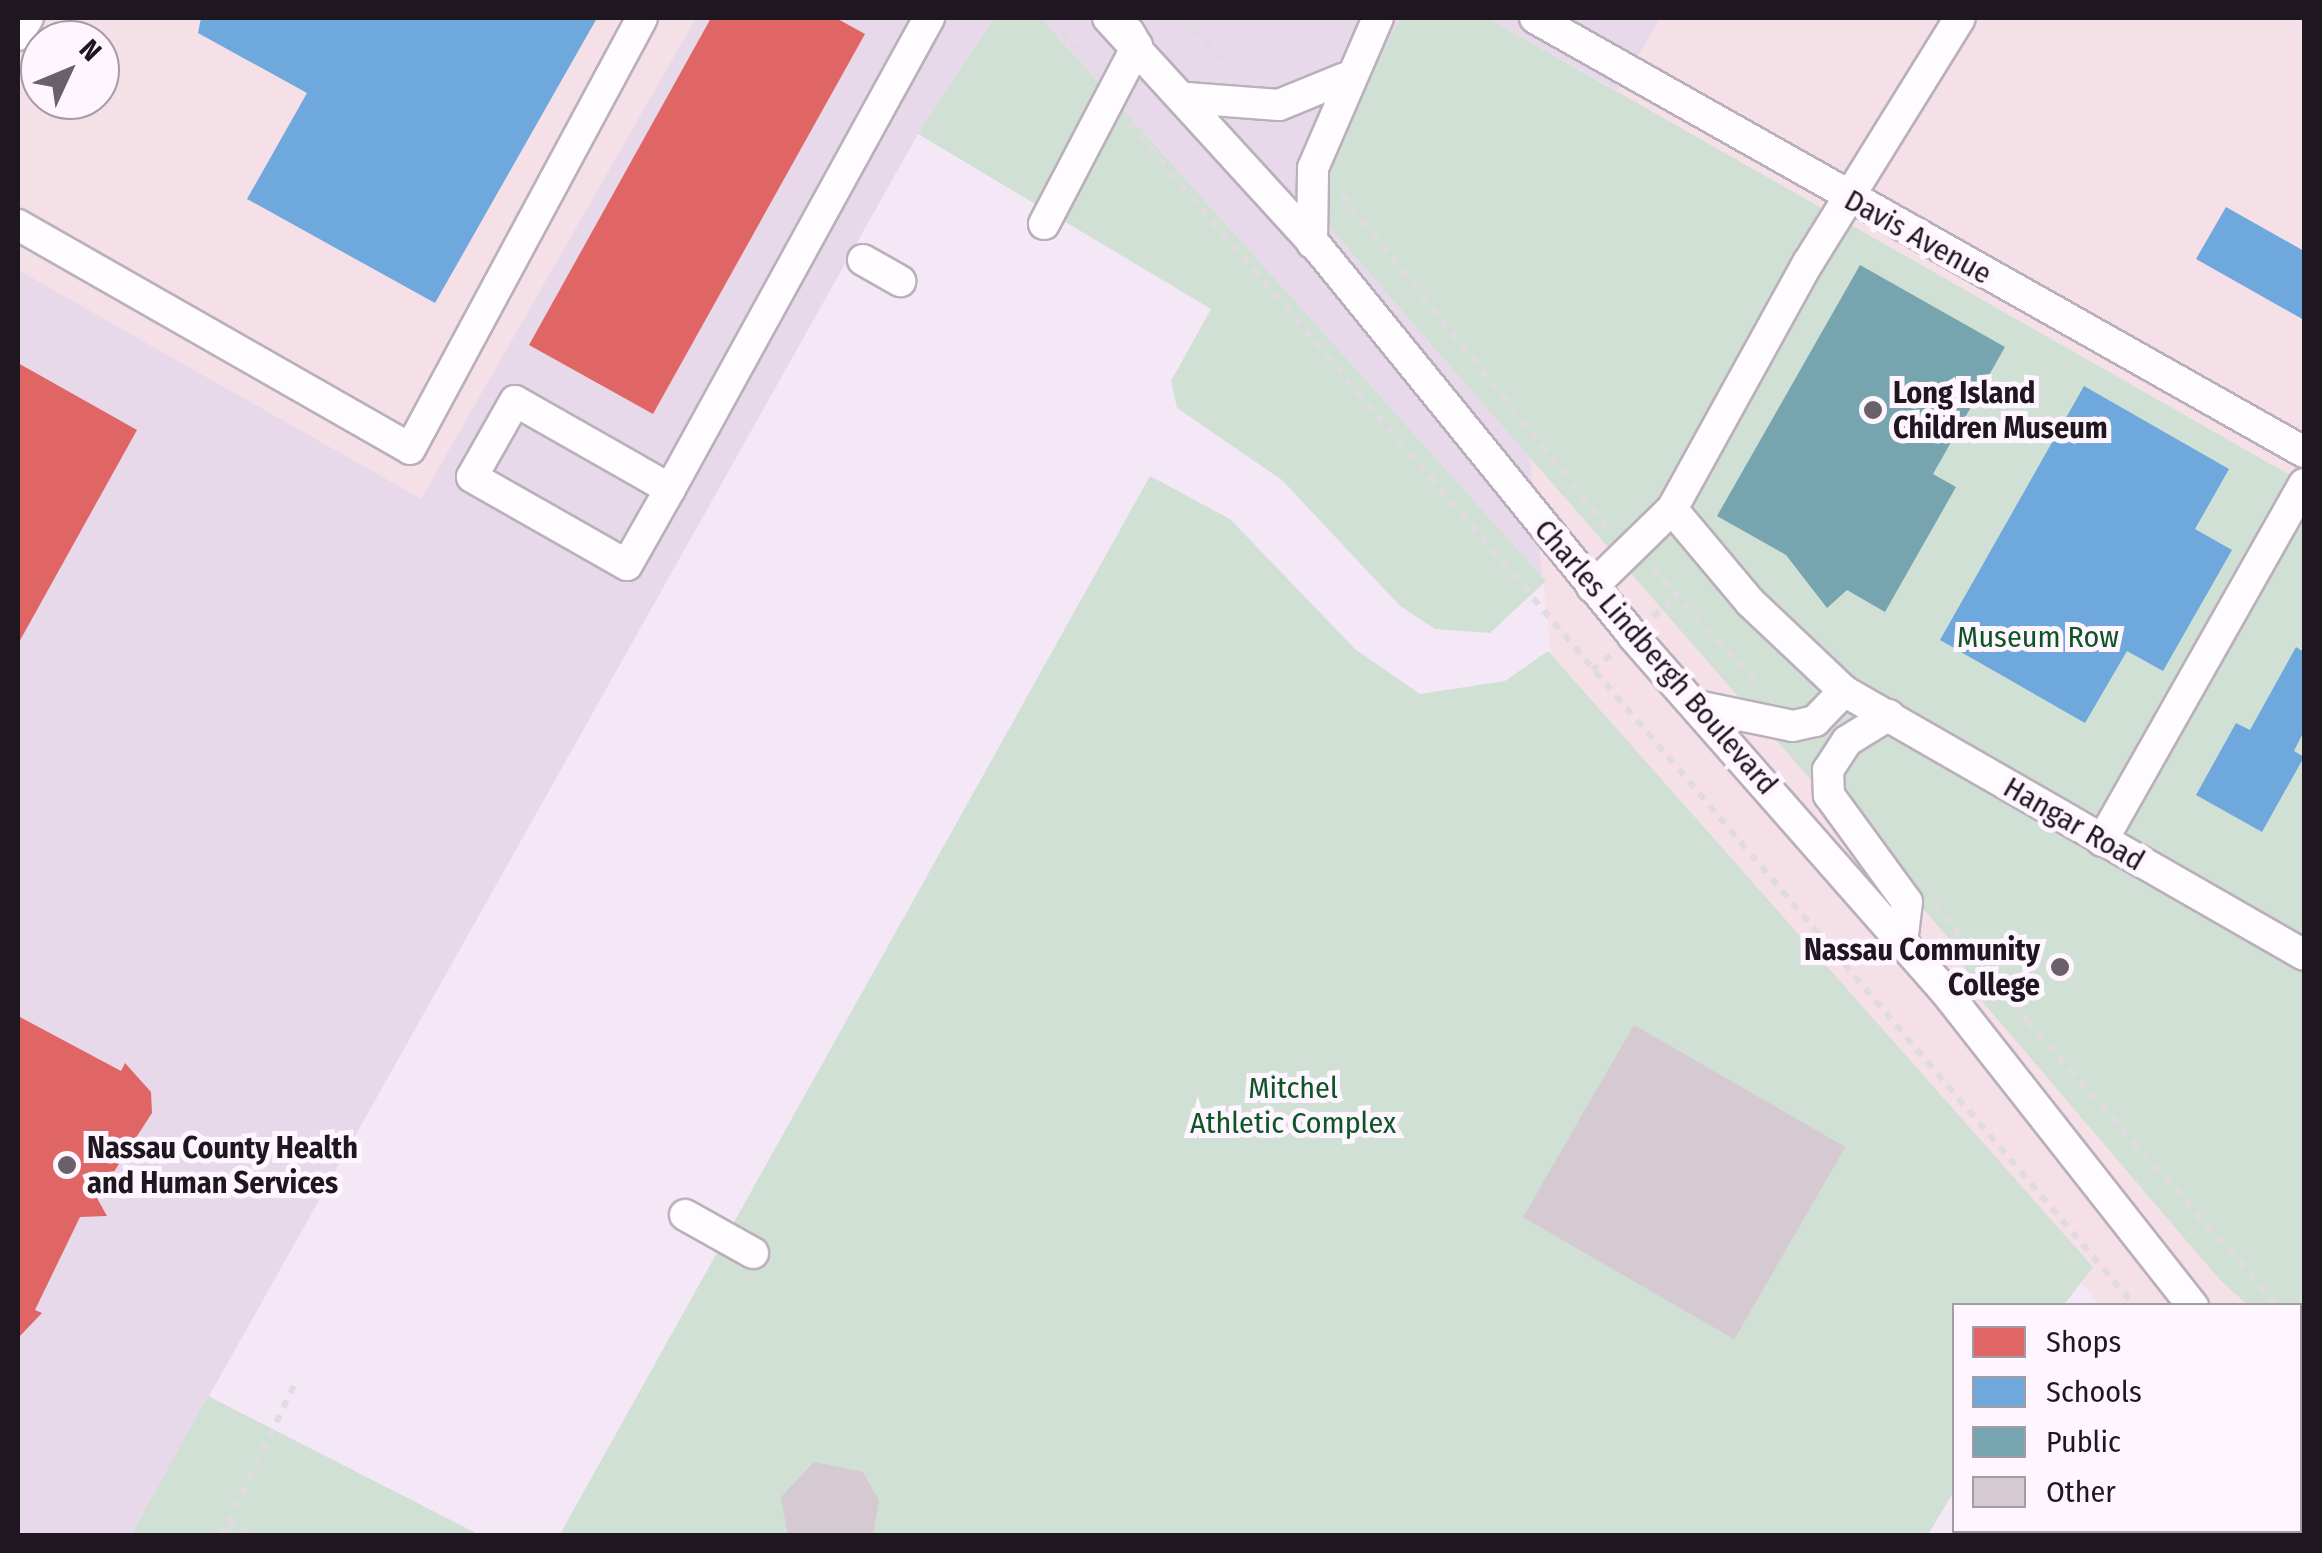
<!DOCTYPE html>
<style>
body{margin:0}
#map{position:relative;width:2322px;height:1553px;overflow:hidden;background:#f5e8f6;font-family:"Fira Sans Condensed",sans-serif}
div>[style]{position:absolute}
[style*='--x']{left:calc(var(--x)*1px);top:calc(var(--y)*1px);width:calc(var(--w)*1px);rotate:calc(var(--a)*1deg)}
.commercial>*{inset:0;background:#e7d9ea}
.education>*{inset:0;background:#f4e0e6}
.green>*{inset:0;background:#d1e0d4}
.shops>*{inset:0;background:#e06666}
.schools>*{inset:0;background:#6fa8dc}
.public>*{inset:0;background:#76a5af}
.building>*{inset:0;background:#d5c9d2;transform-origin:0 0}
.path>*{height:6px;margin-top:-3px;transform-origin:0;background:repeating-linear-gradient(90deg,#dfdbdf 0 8px,transparent 0 16px)}
.roads{filter:drop-shadow(2px 0 #bab0bb) drop-shadow(-2px 0 #bab0bb) drop-shadow(0 2px #bab0bb) drop-shadow(0 -2px #bab0bb)}
.minor>*{height:30px;margin:-15px;padding:0 15px;transform-origin:15px;border-radius:15px;background:#fefcfe}
.dots>*{width:28px;height:28px;translate:-50% -50%;box-sizing:border-box;border:5px solid #fef5ff;border-radius:50%}
span{translate:-50% -50%;white-space:nowrap;text-align:center;line-height:1.15;-webkit-text-stroke:10px #fef5ff;paint-order:stroke}
.street-label{font-size:30px;color:#1e171f}
.poi-label{font-size:30px;color:#1e171f;font-weight:700}
.left{translate:0 -50%;text-align:left}
.right{translate:-100% -50%;text-align:right}
.park-label{font-size:30px;color:#0c5524}
.frame{position:absolute;inset:0;border:20px solid #1e171f;pointer-events:none}
.legend{position:absolute;left:1952px;top:1303px;width:350px;height:230px;box-sizing:border-box;background:#fef5ff;border:2px solid #a49ca5;margin:0;padding:12px 18px;list-style:none;font-size:30px;color:#1e171f}
.legend li{display:flex;align-items:center;gap:20px;height:50px}
.legend b{width:50px;border:2px solid #a49ca5}
.north{position:absolute;left:20px;top:20px;width:100px;height:100px;box-sizing:border-box;background:#fef5ff;border:2px solid #a49ca5;border-radius:50%;rotate:46deg;font-size:28px;font-weight:700;line-height:40px;text-align:center;color:#1e171f}
.north::after{content:'';display:block;margin:auto;width:35px;height:45px;background:#69606a;clip-path:polygon(50% 0,100% 100%,50% 72%,0 100%)}
</style>
<div id="map">
<div class="commercial">
<div style="clip-path:polygon(evenodd,18px 18px,994px 18px,918px 134px,131px 1535px,18px 1535px,18px 18px,40px 40px,100px 40px,100px 100px,40px 100px,40px 40px)"></div>
<div style="clip-path:polygon(1041px 18px,1401px 18px,1330px 148px,1330px 228px,1531px 458px,1546px 581px)"></div>
<div style="clip-path:polygon(1488px 18px,1661px 18px,1617px 91px)"></div>
</div>
<div class="education">
<div style="clip-path:polygon(evenodd,18px 18px,696px 18px,421px 499px,18px 270px,18px 18px,40px 40px,100px 40px,100px 100px,40px 100px,40px 40px)"></div>
<div style="clip-path:polygon(1661px 18px,2304px 18px,2304px 1535px,2289px 1531px,2300px 1530px,2300px 1306px,2100px 1305px,1551px 654px,1509px 272px)"></div>
</div>
<div class="green">
<div style="clip-path:polygon(994px 18px,1041px 18px,1546px 581px,1490px 633px,1435px 629px,1400px 606px,1282px 480px,1177px 408px,1171px 381px,1211px 309px,918px 134px)"></div>
<div style="clip-path:polygon(1401px 18px,1488px 18px,2304px 483px,2304px 1358px,2300px 1306px,2248px 1305px,2220px 1280px,1981px 1000px,1952px 942px,1330px 228px,1330px 148px)"></div>
<div style="clip-path:polygon(1150px 476px,1230px 519px,1355px 649px,1420px 694px,1505px 681px,1548px 651px,2093px 1267px,2064px 1305px,1954px 1306px,1954px 1491px,1928px 1535px,559px 1536px)"></div>
<div style="clip-path:polygon(208px 1396px,480px 1535px,131px 1535px)"></div>
</div>
<div class="shops">
<div style="clip-path:polygon(711px 18px,836px 18px,865px 34px,653px 414px,529px 345px)"></div>
<div style="clip-path:polygon(18px 363px,137px 430px,18px 644px)"></div>
<div style="clip-path:polygon(18px 1016px,121px 1071px,125px 1063px,151px 1092px,152px 1113px,97px 1198px,107px 1216px,80px 1217px,35px 1310px,42px 1313px,18px 1338px)"></div>
</div>
<div class="schools">
<div style="clip-path:polygon(201px 18px,597px 18px,435px 303px,247px 199px,307px 93px,198px 33px)"></div>
<div style="clip-path:polygon(2226px 207px,2304px 251px,2304px 320px,2196px 259px)"></div>
<div style="clip-path:polygon(2084px 386px,2229px 469px,2195px 529px,2232px 550px,2163px 671px,2127px 651px,2085px 723px,1940px 640px)"></div>
<div style="clip-path:polygon(2296px 647px,2304px 652px,2304px 731px,2294px 751px,2304px 757px,2262px 832px,2196px 795px,2236px 723px,2250px 730px)"></div>
</div>
<div class="public">
<div style="clip-path:polygon(1860px 265px,2005px 347px,1933px 474px,1956px 487px,1885px 612px,1847px 590px,1827px 608px,1786px 555px,1717px 516px)"></div>
</div>
<div class="building">
<div style="left:1634px;top:1025px;width:244px;height:222px;rotate:30deg"></div>
<div style="clip-path:polygon(814px 1462px,863px 1472px,879px 1501px,873px 1536px,788px 1536px,781px 1497px)"></div>
</div>
<div class="path">
<div style="--x:1052;--y:18;--w:63;--a:50.8"></div>
<div style="--x:1184;--y:18;--w:71;--a:48.4"></div>
<div style="--x:1129;--y:123;--w:1553;--a:49.62"></div>
<div style="--x:1342;--y:195;--w:428;--a:51.4"></div>
<div style="--x:1652;--y:568;--w:162;--a:47.8"></div>
<div style="--x:1653;--y:617;--w:33;--a:-43"></div>
<div style="--x:1592;--y:670;--w:24;--a:-38"></div>
<div style="--x:1935;--y:903;--w:150;--a:52.1"></div>
<div style="--x:2027;--y:1021;--w:380;--a:48.6"></div>
<div style="--x:2300;--y:1330;--w:7;--a:56"></div>
<div style="--x:2300;--y:1496;--w:6;--a:51"></div>
<div style="--x:228;--y:1523;--w:160;--a:-64.4"></div>
<div style="--x:221;--y:1536;--w:15;--a:-62"></div>
<div style="--x:228;--y:1523;--w:26;--a:31"></div>
</div>
<div class="roads">
<div class="minor">
<div style="--x:1108;--y:18;--w:313;--a:47.6"></div>
<div style="--x:1319;--y:249;--w:498;--a:50.9"></div>
<div style="--x:1633;--y:636;--w:473;--a:48.7"></div>
<div style="--x:1945;--y:991;--w:401;--a:51.8"></div>
<div style="--x:1535;--y:18;--w:883;--a:29.44"></div>
<div style="--x:18;--y:35;--w:20;--a:-60"></div>
<div style="--x:1187;--y:98;--w:92;--a:4.4"></div>
<div style="--x:1279;--y:105;--w:71;--a:-22.2"></div>
<div style="--x:1044;--y:224;--w:201;--a:-62.4"></div>
<div style="--x:1137;--y:46;--w:16;--a:-120"></div>
<div style="--x:18;--y:225;--w:451;--a:29.7"></div>
<div style="--x:410;--y:449;--w:489;--a:-61.7"></div>
<div style="--x:1312;--y:243;--w:75;--a:-89.2"></div>
<div style="--x:1313;--y:168;--w:163;--a:-66.6"></div>
<div style="--x:863;--y:260;--w:43;--a:29.6"></div>
<div style="--x:670;--y:489;--w:178;--a:-150.4"></div>
<div style="--x:515;--y:401;--w:87;--a:119.5"></div>
<div style="--x:472;--y:477;--w:178;--a:29.6"></div>
<div style="--x:627;--y:565;--w:87;--a:-60.5"></div>
<div style="--x:670;--y:489;--w:538;--a:-61.19"></div>
<div style="--x:1672;--y:509;--w:121;--a:50"></div>
<div style="--x:1750;--y:602;--w:129;--a:43.4"></div>
<div style="--x:1844;--y:691;--w:530;--a:29.85"></div>
<div style="--x:1592;--y:587;--w:112;--a:-44.3"></div>
<div style="--x:1672;--y:509;--w:281;--a:-61.1"></div>
<div style="--x:1808;--y:263;--w:288;--a:-58.2"></div>
<div style="--x:1697;--y:706;--w:98;--a:11.8"></div>
<div style="--x:1793;--y:726;--w:23;--a:-13"></div>
<div style="--x:1815;--y:721;--w:42;--a:-46"></div>
<div style="--x:1889;--y:715;--w:49;--a:148.2"></div>
<div style="--x:1847;--y:741;--w:35;--a:123"></div>
<div style="--x:1828;--y:770;--w:25;--a:88"></div>
<div style="--x:1829;--y:795;--w:132;--a:53.9"></div>
<div style="--x:1907;--y:902;--w:39;--a:97"></div>
<div style="--x:2102;--y:841;--w:410;--a:-60.5"></div>
<div style="--x:685;--y:1215;--w:78;--a:29.2"></div>
<div style="--x:2300;--y:1417;--w:7;--a:56"></div>
</div>
</div>
<div class="dots">
<div style="left:1873px;top:410px;background:#69606a"></div>
<div style="left:2060px;top:967px;background:#69606a"></div>
<div style="left:67px;top:1165px;background:#69606a"></div>
</div>
<div class="street-label">
<span style="left:1918px;top:237px;rotate:29deg">Davis Avenue</span>
<span style="left:1656px;top:657px;rotate:49deg">Charles Lindbergh Boulevard</span>
<span style="left:2074px;top:824px;rotate:30deg">Hangar Road</span>
</div>
<div class="poi-label">
<span class="left" style="left:1893px;top:410px">Long Island<br>Children Museum</span>
<span class="right" style="left:2040px;top:967px">Nassau Community<br>College</span>
<span class="left" style="left:87px;top:1165px">Nassau County Health<br>and Human Services</span>
</div>
<div class="park-label">
<span style="left:2038px;top:637px">Museum Row</span>
<span style="left:1293px;top:1105px">Mitchel<br>Athletic Complex</span>
</div>
<div class="frame"></div>
<ul class="legend">
<li><b style="height:28px;background:#e06666"></b>Shops</li>
<li><b style="height:28px;background:#6fa8dc"></b>Schools</li>
<li><b style="height:28px;background:#76a5af"></b>Public</li>
<li><b style="height:28px;background:#d5c9d2"></b>Other</li>
</ul>
<div class="north">N</div>
</div>
